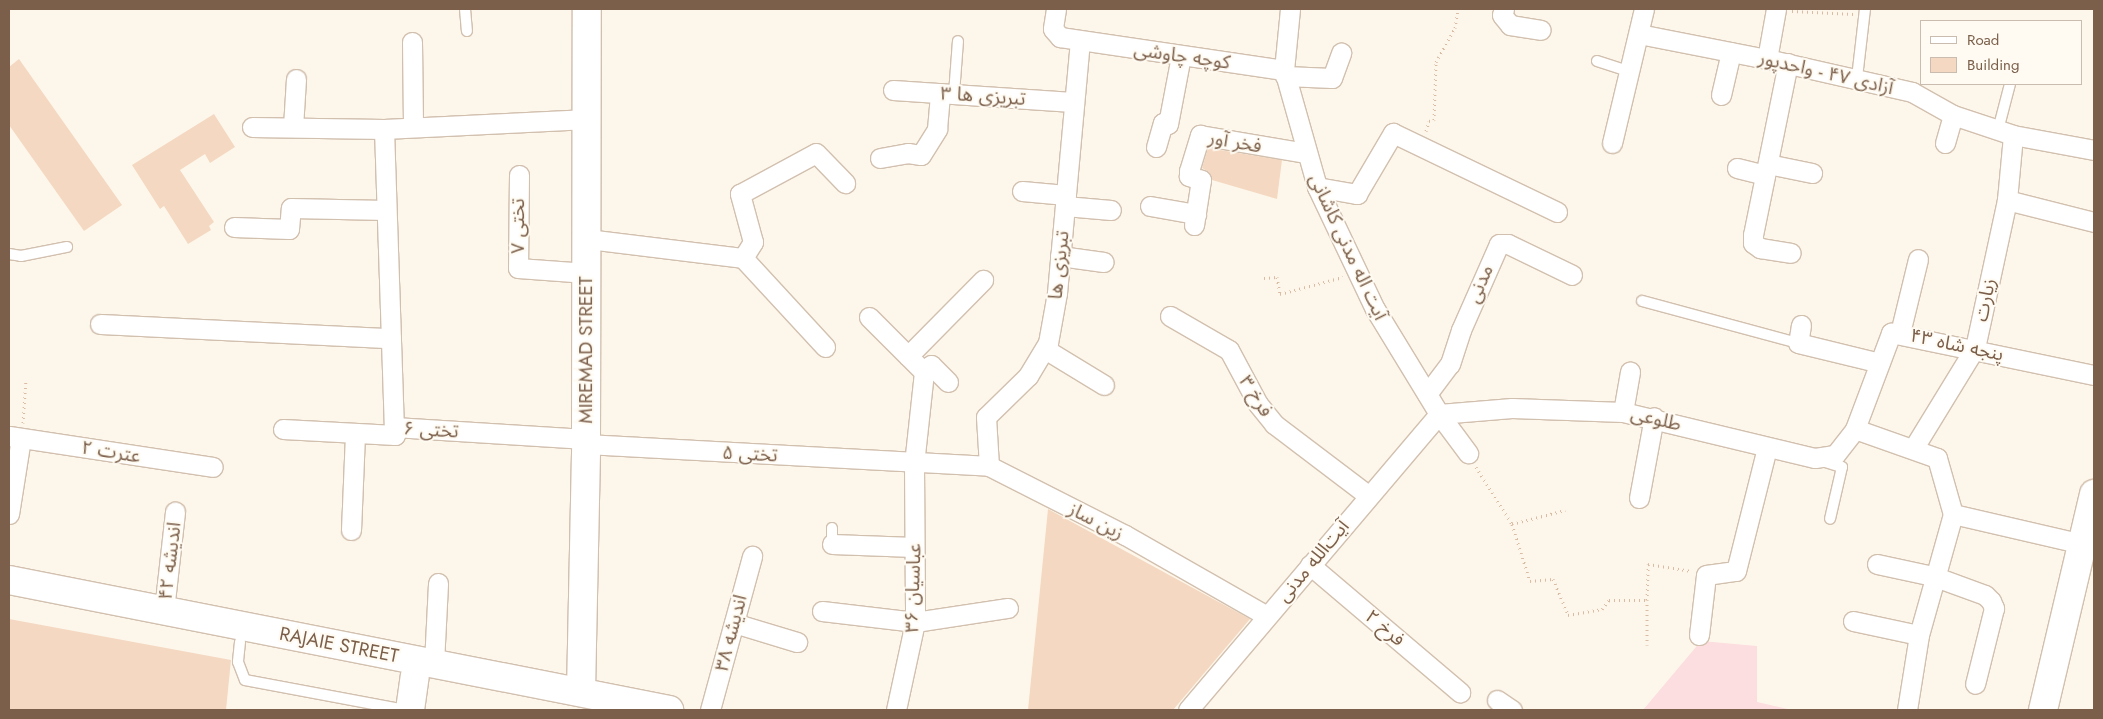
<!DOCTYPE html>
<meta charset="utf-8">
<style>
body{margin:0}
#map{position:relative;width:2103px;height:719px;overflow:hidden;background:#fdf7eb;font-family:Jost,"Noto Sans Arabic",sans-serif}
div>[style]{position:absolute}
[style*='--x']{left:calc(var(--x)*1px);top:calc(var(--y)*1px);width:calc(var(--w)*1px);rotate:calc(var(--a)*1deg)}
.medical>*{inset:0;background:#fcdde0}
.building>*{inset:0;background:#f4d8c1}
.path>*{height:3px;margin-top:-1.5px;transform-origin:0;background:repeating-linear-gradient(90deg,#dabba3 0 1px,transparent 0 5px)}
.roads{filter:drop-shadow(1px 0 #d2c0af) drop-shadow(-1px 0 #d2c0af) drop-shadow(0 1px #d2c0af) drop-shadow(0 -1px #d2c0af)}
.lane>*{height:10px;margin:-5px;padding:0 5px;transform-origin:5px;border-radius:5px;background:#fff}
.street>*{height:19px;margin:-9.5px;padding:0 9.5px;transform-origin:9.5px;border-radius:9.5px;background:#fff}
.secondary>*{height:28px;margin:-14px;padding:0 14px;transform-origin:14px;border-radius:14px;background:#fff}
span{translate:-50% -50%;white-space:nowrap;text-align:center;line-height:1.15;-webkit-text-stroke:4px #fffbf2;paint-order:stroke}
.street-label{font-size:19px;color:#7b5f4b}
.frame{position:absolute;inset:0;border:10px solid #7b5f4b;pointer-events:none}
.legend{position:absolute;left:1920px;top:20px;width:162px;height:65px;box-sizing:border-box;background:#fffbf2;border:1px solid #cabdaf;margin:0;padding:6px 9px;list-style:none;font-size:15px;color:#7b5f4b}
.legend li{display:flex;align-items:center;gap:10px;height:25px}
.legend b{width:25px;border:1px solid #cabdaf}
</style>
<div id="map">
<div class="medical">
<div style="clip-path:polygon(1701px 641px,1757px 646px,1757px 702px,1792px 710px,1643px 710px)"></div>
</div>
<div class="building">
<div style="clip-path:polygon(19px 59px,122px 205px,84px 231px,9px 125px,9px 67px)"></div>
<div style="clip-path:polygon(214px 114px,235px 147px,210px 163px,205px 154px,180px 170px,214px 222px,209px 226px,211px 230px,188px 244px,164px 206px,160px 209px,132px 165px)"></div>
<div style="clip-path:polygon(1208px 148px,1282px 160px,1277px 199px,1212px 180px,1209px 172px,1202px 168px)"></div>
<div style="clip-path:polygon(1048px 509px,1250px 619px,1173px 710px,1028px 710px)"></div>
<div style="clip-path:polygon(9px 619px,231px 660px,226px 710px,9px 710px)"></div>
</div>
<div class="path">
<div style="--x:1792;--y:11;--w:62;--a:2.8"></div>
<div style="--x:1426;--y:131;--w:10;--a:-73"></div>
<div style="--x:1429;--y:121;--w:5;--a:-11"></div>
<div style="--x:1434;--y:120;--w:58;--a:-88"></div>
<div style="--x:1436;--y:62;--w:39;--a:-61"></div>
<div style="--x:1455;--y:28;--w:19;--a:-81"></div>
<div style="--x:1264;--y:278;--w:13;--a:-4"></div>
<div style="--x:1277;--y:277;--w:17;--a:80"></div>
<div style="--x:1280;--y:294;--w:65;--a:-15.1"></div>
<div style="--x:23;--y:423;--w:44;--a:-86.1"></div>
<div style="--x:1476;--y:467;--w:67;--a:57.7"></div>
<div style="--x:1512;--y:524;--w:60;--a:72.5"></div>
<div style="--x:1530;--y:581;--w:23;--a:-5"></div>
<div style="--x:1553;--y:579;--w:39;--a:67"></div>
<div style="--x:1568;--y:615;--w:35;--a:-10"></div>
<div style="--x:1602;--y:609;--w:11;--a:-52"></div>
<div style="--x:1609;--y:600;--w:38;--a:0"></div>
<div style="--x:1647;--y:600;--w:36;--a:-88"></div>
<div style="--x:1648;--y:564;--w:44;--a:9.2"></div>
<div style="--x:1512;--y:524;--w:55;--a:-14.8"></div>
<div style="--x:1647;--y:600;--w:45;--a:90"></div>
</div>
<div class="roads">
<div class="lane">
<div style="--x:465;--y:9;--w:22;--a:85"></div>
<div style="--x:1597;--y:61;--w:35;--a:18"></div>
<div style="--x:1857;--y:78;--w:69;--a:-83.4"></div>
<div style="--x:954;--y:94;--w:53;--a:-85.7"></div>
<div style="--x:1998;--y:130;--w:48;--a:-75.4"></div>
<div style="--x:9;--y:254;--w:12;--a:9"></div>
<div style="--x:21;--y:256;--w:47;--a:-11.1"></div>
<div style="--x:1642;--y:301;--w:162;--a:15.1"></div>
<div style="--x:1822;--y:461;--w:21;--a:17"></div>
<div style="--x:1842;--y:467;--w:53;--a:103"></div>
<div style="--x:832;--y:544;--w:16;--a:-90"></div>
<div style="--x:240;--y:642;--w:20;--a:96"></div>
<div style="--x:238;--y:662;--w:19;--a:69"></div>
<div style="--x:245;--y:680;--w:163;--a:10.6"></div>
</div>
<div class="street">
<div style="--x:1056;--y:9;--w:20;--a:99"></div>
<div style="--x:1053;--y:29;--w:11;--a:49"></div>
<div style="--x:1060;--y:37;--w:226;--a:8.4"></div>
<div style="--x:1290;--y:9;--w:61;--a:95.6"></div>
<div style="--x:1284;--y:70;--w:122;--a:74.2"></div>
<div style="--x:1317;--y:187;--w:135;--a:64.6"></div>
<div style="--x:1375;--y:309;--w:123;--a:58.6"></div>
<div style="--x:1439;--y:414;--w:49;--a:53.4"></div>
<div style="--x:1504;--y:9;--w:6;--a:108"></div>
<div style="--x:1502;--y:15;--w:13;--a:51"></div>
<div style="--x:1510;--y:25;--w:31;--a:9"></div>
<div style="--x:1639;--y:34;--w:130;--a:11.1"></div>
<div style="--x:1767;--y:59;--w:149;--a:12.8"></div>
<div style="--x:1912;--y:92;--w:47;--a:29.3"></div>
<div style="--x:1953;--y:115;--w:63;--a:18.4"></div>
<div style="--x:2013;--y:135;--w:82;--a:10.5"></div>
<div style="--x:412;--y:42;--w:85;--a:89.3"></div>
<div style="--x:1767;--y:59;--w:51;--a:-79.8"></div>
<div style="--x:1788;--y:63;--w:176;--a:101.5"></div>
<div style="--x:1753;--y:235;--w:8;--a:90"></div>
<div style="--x:1753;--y:243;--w:9;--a:36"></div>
<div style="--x:1760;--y:248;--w:31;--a:9"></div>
<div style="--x:1285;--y:76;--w:47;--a:2.4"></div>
<div style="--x:1332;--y:78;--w:27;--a:-70"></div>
<div style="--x:893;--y:90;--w:180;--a:3.8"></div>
<div style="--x:1721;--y:95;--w:44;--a:-76.9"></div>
<div style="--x:252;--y:127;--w:132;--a:0.9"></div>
<div style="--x:384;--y:129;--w:204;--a:-2.8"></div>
<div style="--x:293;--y:127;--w:48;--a:-86.4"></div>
<div style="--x:384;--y:129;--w:298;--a:88.1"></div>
<div style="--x:1612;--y:143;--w:138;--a:-76.6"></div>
<div style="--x:1945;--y:143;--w:29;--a:-74"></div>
<div style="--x:1156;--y:147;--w:25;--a:-74"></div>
<div style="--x:1163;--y:123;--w:5;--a:11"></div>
<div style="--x:1168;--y:124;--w:69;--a:-79.2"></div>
<div style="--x:880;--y:158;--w:28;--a:-10"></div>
<div style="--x:908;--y:153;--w:13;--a:9"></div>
<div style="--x:921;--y:155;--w:31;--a:-58"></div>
<div style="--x:937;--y:129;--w:36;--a:-85"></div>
<div style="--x:1768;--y:164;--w:45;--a:11.6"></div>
<div style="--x:1737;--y:168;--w:29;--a:14"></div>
<div style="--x:519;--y:175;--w:93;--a:90.6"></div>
<div style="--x:518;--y:268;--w:69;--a:4.1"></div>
<div style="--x:1317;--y:187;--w:41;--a:9.9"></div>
<div style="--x:1357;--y:194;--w:71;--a:-59.5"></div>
<div style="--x:1393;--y:133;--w:182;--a:25.7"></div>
<div style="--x:1022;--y:191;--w:44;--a:5.2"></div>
<div style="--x:2007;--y:200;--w:90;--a:14.2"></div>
<div style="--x:1065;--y:206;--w:46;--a:5"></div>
<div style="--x:1150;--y:206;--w:47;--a:9.9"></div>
<div style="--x:1194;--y:225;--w:46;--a:-81.2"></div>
<div style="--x:1201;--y:180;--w:13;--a:-162"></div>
<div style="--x:1189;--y:176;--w:5;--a:-90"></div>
<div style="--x:1189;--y:171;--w:38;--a:-73"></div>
<div style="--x:1200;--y:135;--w:108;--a:9.6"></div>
<div style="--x:234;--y:227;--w:55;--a:2.1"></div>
<div style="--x:289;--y:229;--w:21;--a:-85"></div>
<div style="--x:291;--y:208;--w:95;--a:1.2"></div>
<div style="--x:588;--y:239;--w:156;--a:7"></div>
<div style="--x:743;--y:258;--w:121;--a:47.3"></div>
<div style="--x:1060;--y:256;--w:44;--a:7.8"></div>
<div style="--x:743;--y:258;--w:19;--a:-58"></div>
<div style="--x:753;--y:242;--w:50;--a:-105.2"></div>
<div style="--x:740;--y:194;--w:86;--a:-28.3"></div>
<div style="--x:816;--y:153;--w:42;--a:46"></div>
<div style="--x:1170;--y:316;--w:68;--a:30"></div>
<div style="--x:1229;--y:350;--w:61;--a:61.8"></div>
<div style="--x:1258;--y:404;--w:26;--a:51"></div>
<div style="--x:1274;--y:424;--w:119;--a:37.2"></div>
<div style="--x:869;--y:317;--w:78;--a:45"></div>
<div style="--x:924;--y:372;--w:93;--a:96.2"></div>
<div style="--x:914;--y:464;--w:158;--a:89.6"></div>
<div style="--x:915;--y:622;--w:90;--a:102.2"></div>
<div style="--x:100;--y:324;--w:291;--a:2.8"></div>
<div style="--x:1801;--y:325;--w:18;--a:99"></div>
<div style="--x:1798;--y:343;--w:84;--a:13.7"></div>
<div style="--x:1900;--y:333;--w:76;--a:-76.3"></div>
<div style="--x:1045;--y:349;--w:69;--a:31.4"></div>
<div style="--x:908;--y:356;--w:107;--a:-45.4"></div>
<div style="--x:924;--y:372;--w:10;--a:-45"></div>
<div style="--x:931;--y:365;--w:24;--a:45"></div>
<div style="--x:1427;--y:394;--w:38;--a:-53"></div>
<div style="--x:1450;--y:364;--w:36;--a:-72"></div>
<div style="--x:1461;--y:330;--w:94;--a:-66.2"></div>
<div style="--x:1499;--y:244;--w:9;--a:0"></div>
<div style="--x:1508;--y:244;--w:71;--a:25.8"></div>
<div style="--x:1623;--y:412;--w:41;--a:-80.1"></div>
<div style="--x:1439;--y:414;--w:73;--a:-4.7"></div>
<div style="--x:1512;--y:408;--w:111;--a:2.1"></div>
<div style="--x:1623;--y:412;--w:197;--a:13.5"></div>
<div style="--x:1815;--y:458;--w:20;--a:-9"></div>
<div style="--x:1835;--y:455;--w:33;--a:-52"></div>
<div style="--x:1855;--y:429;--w:103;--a:-69.4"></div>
<div style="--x:1891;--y:333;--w:207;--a:11.7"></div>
<div style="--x:283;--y:429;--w:112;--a:3.1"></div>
<div style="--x:395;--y:435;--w:8;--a:-97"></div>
<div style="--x:394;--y:427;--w:192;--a:3.6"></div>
<div style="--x:1855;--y:429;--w:87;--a:19.5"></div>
<div style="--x:1937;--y:458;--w:58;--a:74.1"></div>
<div style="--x:9;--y:436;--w:206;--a:8.6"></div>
<div style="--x:586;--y:444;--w:404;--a:3.1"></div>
<div style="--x:989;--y:466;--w:153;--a:26.9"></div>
<div style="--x:1125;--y:535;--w:163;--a:29.7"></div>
<div style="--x:1913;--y:449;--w:119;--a:-58.5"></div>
<div style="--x:1975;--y:348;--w:151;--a:-77.8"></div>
<div style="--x:2007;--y:200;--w:65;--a:-84.7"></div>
<div style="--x:989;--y:466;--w:49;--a:-93.5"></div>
<div style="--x:986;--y:417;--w:59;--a:-44.3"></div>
<div style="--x:1028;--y:376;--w:39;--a:-59"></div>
<div style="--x:1048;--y:343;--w:51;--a:-79.8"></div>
<div style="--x:1057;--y:293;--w:253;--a:-84.8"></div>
<div style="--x:1639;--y:498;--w:82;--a:-79.5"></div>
<div style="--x:9;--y:514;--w:77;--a:-81"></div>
<div style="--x:1953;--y:514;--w:133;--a:13"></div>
<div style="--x:351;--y:530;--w:97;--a:-87.6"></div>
<div style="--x:832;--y:544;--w:82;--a:2.1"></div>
<div style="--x:1877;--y:564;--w:57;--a:12.1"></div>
<div style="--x:1933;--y:576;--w:55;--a:20.1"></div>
<div style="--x:1985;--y:595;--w:8;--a:45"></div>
<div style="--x:1991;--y:601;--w:8;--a:67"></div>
<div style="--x:1994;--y:608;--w:78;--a:104"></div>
<div style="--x:1310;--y:565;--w:197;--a:40.3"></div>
<div style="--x:164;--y:610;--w:99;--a:-83.6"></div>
<div style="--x:822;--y:611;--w:94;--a:6.7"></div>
<div style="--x:915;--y:622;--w:94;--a:-8.6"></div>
<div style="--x:1853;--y:621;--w:67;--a:12"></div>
<div style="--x:734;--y:623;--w:66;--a:16.8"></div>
<div style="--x:1699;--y:635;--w:60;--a:-83.3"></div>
<div style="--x:1706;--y:575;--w:30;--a:-8"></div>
<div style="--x:1736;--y:571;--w:127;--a:-75.9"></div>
<div style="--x:434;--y:663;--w:80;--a:-87.1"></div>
<div style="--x:1497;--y:700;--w:18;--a:34"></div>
<div style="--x:710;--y:710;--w:160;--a:-74.7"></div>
<div style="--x:1188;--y:710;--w:388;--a:-49.7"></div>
<div style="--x:1907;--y:710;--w:76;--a:-80.9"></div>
<div style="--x:1919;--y:635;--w:126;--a:-74.3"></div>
</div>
<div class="secondary">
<div style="--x:9;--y:580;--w:673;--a:11.14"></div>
<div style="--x:581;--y:692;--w:248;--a:-88.8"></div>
<div style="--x:586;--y:444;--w:435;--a:-89.9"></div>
<div style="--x:410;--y:710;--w:34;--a:-82"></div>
<div style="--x:2043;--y:710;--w:222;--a:-76.7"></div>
</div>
</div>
<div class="street-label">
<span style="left:1182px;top:56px;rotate:8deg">کوچه چاوشی</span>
<span style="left:1826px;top:73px;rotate:13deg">آزادی ۴۷ - واحدپور</span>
<span style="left:983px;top:96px;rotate:4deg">تبریزی ها ۳</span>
<span style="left:1235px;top:142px;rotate:10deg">فخر آور</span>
<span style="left:518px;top:226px;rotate:-90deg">تختی ۷</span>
<span style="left:1348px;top:247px;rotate:65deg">آیت اله مدنی کاشانی</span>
<span style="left:1059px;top:265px;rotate:-84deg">تبریزی ها</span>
<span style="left:1480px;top:284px;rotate:-67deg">مدنی</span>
<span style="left:1985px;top:300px;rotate:-78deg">زیارت</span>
<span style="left:1957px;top:345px;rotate:12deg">پنجه شاه ۴۳</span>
<span style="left:586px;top:350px;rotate:-90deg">MIREMAD STREET</span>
<span style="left:1256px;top:396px;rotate:58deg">فرخ ۳</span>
<span style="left:1656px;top:419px;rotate:13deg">طلوعی</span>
<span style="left:431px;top:430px;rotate:3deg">تختی ۶</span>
<span style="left:111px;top:452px;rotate:9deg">عترت ۲</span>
<span style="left:750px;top:454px;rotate:3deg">تختی ۵</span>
<span style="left:1096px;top:521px;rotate:27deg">زین ساز</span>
<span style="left:170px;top:561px;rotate:-83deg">اندیشه ۴۲</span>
<span style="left:1313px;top:561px;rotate:-50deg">آیت‌الله مدنی</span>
<span style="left:913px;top:588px;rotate:-88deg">عباسیان ۳۶</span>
<span style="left:1385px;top:628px;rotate:40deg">فرخ ۲</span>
<span style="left:731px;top:633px;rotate:-75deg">اندیشه ۳۸</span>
<span style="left:339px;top:645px;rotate:11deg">RAJAIE STREET</span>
</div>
<div class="frame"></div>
<ul class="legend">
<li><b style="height:6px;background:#fff"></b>Road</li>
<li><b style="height:14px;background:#f4d8c1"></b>Building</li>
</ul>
</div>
